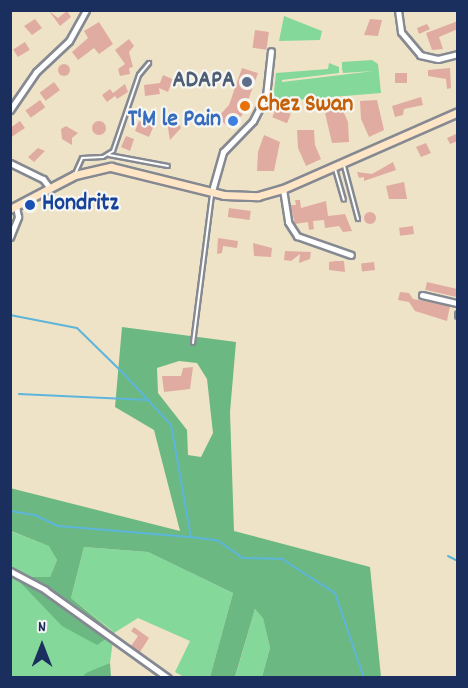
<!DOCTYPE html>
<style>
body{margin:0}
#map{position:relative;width:468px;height:688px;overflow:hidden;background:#efe3c7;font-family:Dekko,sans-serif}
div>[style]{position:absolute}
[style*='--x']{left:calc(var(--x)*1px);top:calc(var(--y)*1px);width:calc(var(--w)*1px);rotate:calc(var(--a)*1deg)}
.green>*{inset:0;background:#84d89a}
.forest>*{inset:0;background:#6bb882}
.stream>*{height:2px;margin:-1px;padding:0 1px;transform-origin:1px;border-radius:1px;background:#5db5da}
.building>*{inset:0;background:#e0aca1;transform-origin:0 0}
.round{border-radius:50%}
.roads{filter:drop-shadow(2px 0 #858992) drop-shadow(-2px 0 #858992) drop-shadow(0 2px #858992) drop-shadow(0 -2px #858992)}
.service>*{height:2px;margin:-1px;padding:0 1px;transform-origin:1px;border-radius:1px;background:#fff}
.minor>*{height:5px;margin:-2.5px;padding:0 2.5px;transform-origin:2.5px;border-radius:2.5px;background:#fff}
.secondary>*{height:7px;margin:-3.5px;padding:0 3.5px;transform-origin:3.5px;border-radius:3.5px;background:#fee5c5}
.dots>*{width:16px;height:16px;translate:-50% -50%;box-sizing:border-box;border:3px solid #f6f6f2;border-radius:50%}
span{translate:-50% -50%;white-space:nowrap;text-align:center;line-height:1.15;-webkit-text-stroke:4.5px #f6f6f2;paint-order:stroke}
.service-label{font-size:24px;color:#4e5e75;font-weight:700}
.right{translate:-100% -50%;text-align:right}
.food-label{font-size:24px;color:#c56008;font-weight:700}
.left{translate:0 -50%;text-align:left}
.shop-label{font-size:24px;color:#366cbe;font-weight:700}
.transit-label{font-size:24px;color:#164399;font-weight:700}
.frame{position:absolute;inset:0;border:12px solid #1b2f5e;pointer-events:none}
.north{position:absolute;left:12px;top:616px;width:60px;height:60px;-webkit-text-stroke:4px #f6f6f2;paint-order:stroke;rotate:0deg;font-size:16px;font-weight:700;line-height:24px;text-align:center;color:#1b2f5e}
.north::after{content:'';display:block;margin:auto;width:21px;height:27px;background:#1b2f5e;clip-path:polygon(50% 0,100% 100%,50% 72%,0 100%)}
</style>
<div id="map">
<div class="green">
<div style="clip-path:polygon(284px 16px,322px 31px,320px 40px,279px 41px)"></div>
<div style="clip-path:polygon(372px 60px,378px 64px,381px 93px,284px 101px,283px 105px,268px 102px,274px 92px,276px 73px,328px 69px,329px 63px,339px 67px,339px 73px,282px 80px,282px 82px,374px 71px,343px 73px,342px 69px,342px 62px)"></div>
<div style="clip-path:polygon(10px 531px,50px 546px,57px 560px,50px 577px,16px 577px,114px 632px,71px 598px,84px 547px,148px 552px,233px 593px,210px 677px,184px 677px,175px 672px,190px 641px,138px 618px,114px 633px,110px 663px,83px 677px,11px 677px,10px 580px,14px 577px,11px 574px)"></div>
<div style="clip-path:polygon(255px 609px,263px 617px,270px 648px,262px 677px,235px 678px)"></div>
</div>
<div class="forest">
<div style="clip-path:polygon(evenodd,122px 327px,236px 342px,230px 412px,234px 531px,370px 567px,381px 677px,262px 677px,270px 648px,263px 618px,255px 609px,235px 677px,210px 677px,233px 593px,148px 552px,84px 547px,71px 598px,114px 633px,97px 645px,62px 626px,15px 577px,50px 577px,57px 560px,49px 546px,11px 531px,10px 488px,180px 531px,154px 430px,115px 407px,122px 327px,179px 361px,197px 363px,207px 379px,213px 433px,201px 457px,188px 455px,187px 430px,158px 393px,157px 368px,179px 361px)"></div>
<div style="clip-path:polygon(110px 663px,111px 677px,83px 677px,86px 673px)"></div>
</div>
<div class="stream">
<div style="--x:10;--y:315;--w:68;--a:11"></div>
<div style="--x:77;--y:328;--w:64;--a:44.4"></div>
<div style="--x:123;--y:373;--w:71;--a:47.3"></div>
<div style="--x:171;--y:425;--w:114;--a:79.9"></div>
<div style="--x:191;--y:537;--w:26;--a:7"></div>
<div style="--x:217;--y:540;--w:32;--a:35"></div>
<div style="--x:243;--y:558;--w:39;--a:1"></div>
<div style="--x:282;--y:559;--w:63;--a:32.7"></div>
<div style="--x:335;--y:593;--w:90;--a:71.2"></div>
<div style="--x:19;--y:394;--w:129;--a:2.7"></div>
<div style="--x:10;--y:511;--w:25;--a:9"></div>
<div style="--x:35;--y:515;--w:25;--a:26"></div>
<div style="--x:58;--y:526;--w:132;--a:4.8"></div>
<div style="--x:448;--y:556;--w:11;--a:27"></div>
</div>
<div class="building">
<div style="clip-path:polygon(49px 11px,58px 18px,67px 11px,71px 17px,60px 26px)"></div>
<div style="clip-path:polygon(35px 19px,42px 28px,32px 35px,24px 26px)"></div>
<div style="clip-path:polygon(370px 19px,382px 20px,378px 36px,364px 35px)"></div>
<div style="clip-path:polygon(458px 21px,458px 29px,439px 37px,443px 49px,432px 50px,426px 33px)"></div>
<div style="clip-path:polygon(99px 22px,113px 44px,99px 54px,94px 48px,78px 60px,72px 52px,88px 38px,84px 31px)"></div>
<div style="clip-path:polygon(427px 24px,430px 29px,419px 34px,417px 28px)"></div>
<div style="left:255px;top:30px;width:14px;height:18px;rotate:8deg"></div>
<div style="clip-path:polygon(129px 39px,134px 46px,129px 52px,133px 67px,129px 68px,130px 74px,120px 76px,118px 69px,125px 64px,115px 50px)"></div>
<div style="left:25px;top:42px;width:9px;height:14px;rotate:58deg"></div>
<div class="round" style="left:58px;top:64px;width:12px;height:12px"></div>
<div style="clip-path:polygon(242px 68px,258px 73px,243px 114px,230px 129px,218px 117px,229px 105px)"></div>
<div style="clip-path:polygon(450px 68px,451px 88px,447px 89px,446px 79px,428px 76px,428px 70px)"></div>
<div style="left:395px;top:73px;width:12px;height:10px"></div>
<div style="clip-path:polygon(163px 75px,177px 81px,175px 86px,171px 84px,168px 92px,159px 88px,160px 94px,145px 96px,144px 85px,160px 83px)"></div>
<div style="left:54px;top:82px;width:10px;height:18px;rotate:53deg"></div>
<div style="clip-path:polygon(125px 84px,128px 92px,117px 99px,115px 96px,107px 102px,102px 95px,110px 89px,113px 93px)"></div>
<div style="clip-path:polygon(421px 97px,423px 105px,404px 109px,403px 115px,395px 117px,392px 106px)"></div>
<div style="left:40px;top:100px;width:9px;height:18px;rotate:54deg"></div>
<div style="clip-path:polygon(377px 100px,384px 130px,369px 137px,361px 119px,360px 101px)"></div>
<div style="clip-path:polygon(341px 106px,348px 122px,349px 142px,332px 143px,325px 113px)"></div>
<div style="left:276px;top:108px;width:16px;height:10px;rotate:22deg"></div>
<div style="clip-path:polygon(176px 118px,181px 128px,170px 140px,167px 122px)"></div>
<div style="clip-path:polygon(147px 120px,155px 123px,149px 137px,135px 131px,139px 121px,145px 124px)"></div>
<div class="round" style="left:92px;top:121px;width:14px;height:14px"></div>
<div style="clip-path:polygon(20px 121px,25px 128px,10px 138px,10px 128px)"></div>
<div style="clip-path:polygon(66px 126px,78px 133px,72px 138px,72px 145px,62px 139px,61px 129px)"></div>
<div style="clip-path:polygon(297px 130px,314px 130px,315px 145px,321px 159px,306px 166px,298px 148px)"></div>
<div style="clip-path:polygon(458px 133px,458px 141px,450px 144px,447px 138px)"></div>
<div style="clip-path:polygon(264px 135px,280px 142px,274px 171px,257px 171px,258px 152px)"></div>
<div style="clip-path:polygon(126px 136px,134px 139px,130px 151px,121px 147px)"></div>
<div style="clip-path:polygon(426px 143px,431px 153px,421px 157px,416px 147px)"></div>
<div style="clip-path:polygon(38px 148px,45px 151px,34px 162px,28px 157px)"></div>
<div style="clip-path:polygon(393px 162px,396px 170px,364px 181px,364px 177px,359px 178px,357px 172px,372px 174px)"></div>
<div style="clip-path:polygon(404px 182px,407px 199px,389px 199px,386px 186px)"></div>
<div style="clip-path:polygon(295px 200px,300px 200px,301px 208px,326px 201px,328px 216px,345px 214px,352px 231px,343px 232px,339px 226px,325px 228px,324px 220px,313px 221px,314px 229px,309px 230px,308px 222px,295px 224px,290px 205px,296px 205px)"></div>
<div style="left:229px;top:208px;width:22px;height:9px;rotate:8deg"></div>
<div class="round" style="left:364px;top:212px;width:12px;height:12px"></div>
<div style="left:413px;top:226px;width:8px;height:14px;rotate:83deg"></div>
<div style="clip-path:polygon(218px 238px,238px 241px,237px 248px,223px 246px,222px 253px,217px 254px)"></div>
<div style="clip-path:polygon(253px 243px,272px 248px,271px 257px,254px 256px)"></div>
<div style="clip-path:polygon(285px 251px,311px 252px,310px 259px,299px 263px,300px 254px,291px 261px,284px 260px)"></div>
<div style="clip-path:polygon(336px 261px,344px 261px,345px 272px,329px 270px,329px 262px)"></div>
<div style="left:374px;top:262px;width:8px;height:13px;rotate:83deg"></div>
<div style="left:427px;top:282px;width:32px;height:8px;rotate:13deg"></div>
<div style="clip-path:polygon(400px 292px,409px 293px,413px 299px,450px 306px,447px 321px,415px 311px,409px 302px,398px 300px)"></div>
<div style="clip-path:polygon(193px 367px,190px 389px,164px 392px,162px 376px,181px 376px,183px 368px)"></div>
<div style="clip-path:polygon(134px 627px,149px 638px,140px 652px,131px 646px,138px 636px,131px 631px)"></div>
</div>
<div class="roads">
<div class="service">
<div style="--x:109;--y:155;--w:60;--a:10.6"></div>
<div style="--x:344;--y:166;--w:55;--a:75.2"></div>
<div style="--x:335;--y:169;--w:32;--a:74"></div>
<div style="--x:75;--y:174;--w:17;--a:-66"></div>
<div style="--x:82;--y:158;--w:21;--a:-3"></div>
<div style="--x:103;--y:157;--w:12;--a:-31"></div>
<div style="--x:113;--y:151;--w:80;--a:-71.1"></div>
<div style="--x:139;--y:75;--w:16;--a:-50"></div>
<div style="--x:193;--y:343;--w:150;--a:-82.7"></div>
</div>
<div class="minor">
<div style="--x:398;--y:10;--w:22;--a:82"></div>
<div style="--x:401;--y:32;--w:30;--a:50"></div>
<div style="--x:420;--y:55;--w:18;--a:13"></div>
<div style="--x:438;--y:59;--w:21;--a:-14"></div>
<div style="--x:10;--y:110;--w:46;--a:-55.6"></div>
<div style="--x:36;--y:72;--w:45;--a:-43.2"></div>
<div style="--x:69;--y:41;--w:35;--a:-61"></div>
<div style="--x:10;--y:163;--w:37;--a:26"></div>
<div style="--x:43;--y:179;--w:10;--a:53"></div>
<div style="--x:283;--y:189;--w:33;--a:81"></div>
<div style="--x:288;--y:222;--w:17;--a:57"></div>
<div style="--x:297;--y:236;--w:57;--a:19.4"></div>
<div style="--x:212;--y:191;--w:41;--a:-74.2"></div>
<div style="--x:223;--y:152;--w:43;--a:-45.9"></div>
<div style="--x:253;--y:121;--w:28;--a:-63"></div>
<div style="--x:266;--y:96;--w:45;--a:-83.7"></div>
<div style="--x:10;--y:237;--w:22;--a:-68"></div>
<div style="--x:18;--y:217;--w:11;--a:-100"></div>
<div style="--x:422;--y:295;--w:37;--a:13"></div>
<div style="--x:458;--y:314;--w:1;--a:90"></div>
<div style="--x:10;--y:571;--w:40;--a:28"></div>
<div style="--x:45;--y:590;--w:151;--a:35.6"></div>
</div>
<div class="secondary">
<div style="--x:10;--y:209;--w:73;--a:-27.6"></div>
<div style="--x:75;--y:175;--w:37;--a:-13"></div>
<div style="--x:111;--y:167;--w:116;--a:13.9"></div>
<div style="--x:224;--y:195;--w:34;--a:2"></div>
<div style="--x:258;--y:196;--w:26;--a:-16"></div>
<div style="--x:283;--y:189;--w:191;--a:-23.7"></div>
</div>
</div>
<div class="dots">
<div style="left:247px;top:82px;background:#5c6f8a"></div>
<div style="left:245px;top:106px;background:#e8710a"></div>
<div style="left:233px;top:121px;background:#3f7fe0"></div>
<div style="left:30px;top:205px;background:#1a4fb4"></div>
</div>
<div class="service-label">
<span class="right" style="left:235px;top:82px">ADAPA</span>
</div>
<div class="food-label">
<span class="left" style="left:257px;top:106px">Chez Swan</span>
</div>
<div class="shop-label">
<span class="right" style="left:221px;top:121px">T'M le Pain</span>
</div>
<div class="transit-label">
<span class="left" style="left:42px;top:205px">Hondritz</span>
</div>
<div class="frame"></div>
<div class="north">N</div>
</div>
